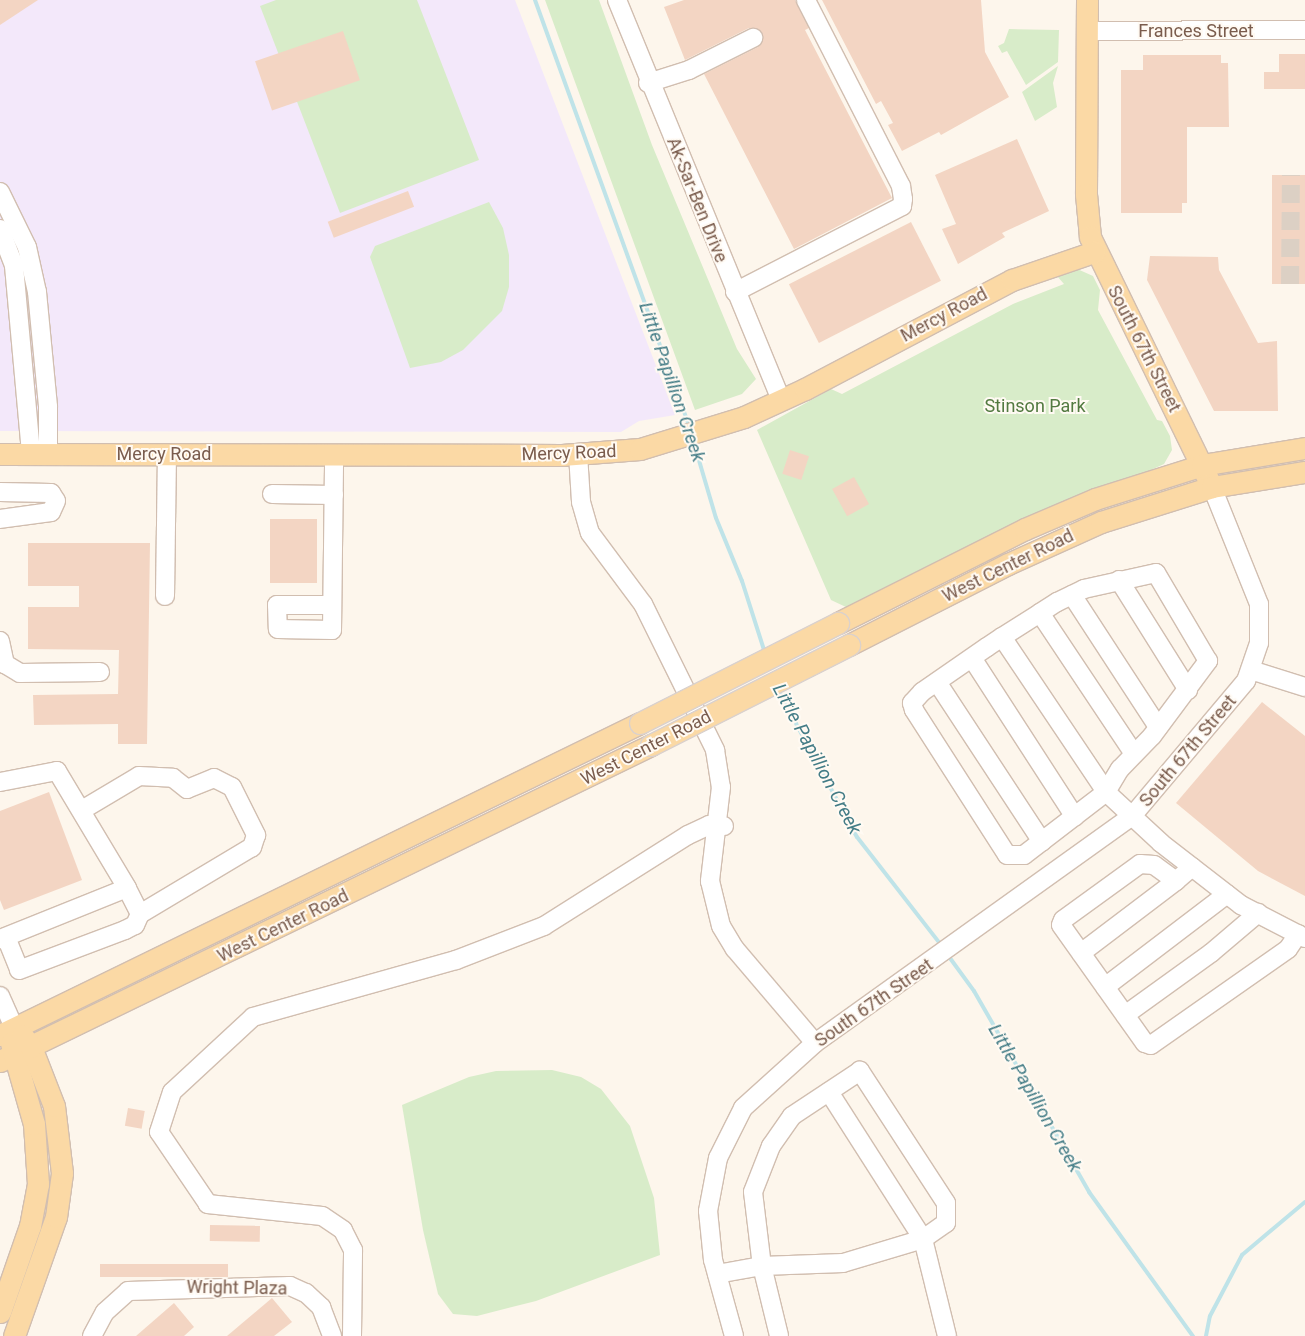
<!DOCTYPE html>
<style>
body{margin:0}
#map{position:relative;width:1305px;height:1336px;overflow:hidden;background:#fdf6ec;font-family:Roboto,sans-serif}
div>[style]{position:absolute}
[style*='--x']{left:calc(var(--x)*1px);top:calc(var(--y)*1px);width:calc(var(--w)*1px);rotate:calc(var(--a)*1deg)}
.education>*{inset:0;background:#f3e8fa}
.green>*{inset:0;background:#d8ecc9}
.stream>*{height:4px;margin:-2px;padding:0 2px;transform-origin:2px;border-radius:2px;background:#bfe3e8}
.building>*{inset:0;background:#f3d5c3;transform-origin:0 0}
.minor-tunnel>*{height:18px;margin-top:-9px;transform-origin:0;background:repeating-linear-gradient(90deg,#dcd0c4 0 18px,transparent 0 27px)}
.roads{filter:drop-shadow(1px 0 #d1beb0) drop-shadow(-1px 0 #d1beb0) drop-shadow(0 1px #d1beb0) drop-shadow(0 -1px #d1beb0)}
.minor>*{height:18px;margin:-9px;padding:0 9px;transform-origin:9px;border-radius:9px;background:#fff}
.major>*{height:21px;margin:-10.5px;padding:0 10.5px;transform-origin:10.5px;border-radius:10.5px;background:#fbd9a5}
.bridges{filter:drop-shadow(1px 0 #dad1cd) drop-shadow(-1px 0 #dad1cd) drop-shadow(0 1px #dad1cd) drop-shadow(0 -1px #dad1cd)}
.major-bridge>*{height:21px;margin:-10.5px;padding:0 10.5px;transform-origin:10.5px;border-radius:10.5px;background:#fbd9a5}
span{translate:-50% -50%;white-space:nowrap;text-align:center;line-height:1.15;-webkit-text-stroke:4px #fffaf3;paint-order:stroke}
.street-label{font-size:18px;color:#7a5c4d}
.park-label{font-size:18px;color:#537a41}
.water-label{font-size:19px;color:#437c86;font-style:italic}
</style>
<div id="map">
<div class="education">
<div style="clip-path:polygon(0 0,515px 0,675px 415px,639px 421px,621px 432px,0 431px)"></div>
</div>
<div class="green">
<div style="clip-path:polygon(276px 0,417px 0,479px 160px,340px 213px,260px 6px)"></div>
<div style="clip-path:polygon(545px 0,599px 0,652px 145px,737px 349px,756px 379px,742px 394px,695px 410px)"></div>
<div style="clip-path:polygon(1009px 29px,1059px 30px,1058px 62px,1026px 85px,1007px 51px,1002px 53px,998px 46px,1004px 43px)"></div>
<div style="clip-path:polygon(1058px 66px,1053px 83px,1057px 107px,1035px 121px,1022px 92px)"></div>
<div style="clip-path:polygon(489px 202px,503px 228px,509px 255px,509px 287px,502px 311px,463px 350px,441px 362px,410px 368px,370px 257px,375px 246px)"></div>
<div style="clip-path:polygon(1075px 268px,1093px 276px,1100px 290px,1098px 310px,1157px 420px,1162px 421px,1170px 436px,1172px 450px,1164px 464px,848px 608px,831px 600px,757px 430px,831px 389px,842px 394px,1013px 304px,1064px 284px,1057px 276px)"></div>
<div style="clip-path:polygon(552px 1070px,581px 1077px,601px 1089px,630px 1126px,654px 1198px,660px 1255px,536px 1301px,477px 1316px,453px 1314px,438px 1294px,423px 1230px,402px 1105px,469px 1077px,496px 1071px)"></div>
</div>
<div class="stream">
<div style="--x:535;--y:0;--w:455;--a:70.1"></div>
<div style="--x:693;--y:440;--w:81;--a:73.6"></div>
<div style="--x:716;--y:518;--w:68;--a:67.6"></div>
<div style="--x:742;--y:581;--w:76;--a:72.3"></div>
<div style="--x:777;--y:688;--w:169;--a:61.8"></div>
<div style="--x:857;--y:837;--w:138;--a:52.1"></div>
<div style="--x:947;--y:954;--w:46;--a:53.9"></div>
<div style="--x:974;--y:991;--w:232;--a:60.2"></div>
<div style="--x:1089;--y:1192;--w:178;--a:54.2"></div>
<div style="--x:1206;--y:1336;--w:20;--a:-79"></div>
<div style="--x:1210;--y:1316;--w:69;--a:-62.3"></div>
<div style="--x:1242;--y:1255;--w:82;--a:-40.1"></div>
</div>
<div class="building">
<div style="clip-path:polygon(0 0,38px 0,0 25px)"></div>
<div style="clip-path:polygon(684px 0,795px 0,809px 28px,805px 30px,892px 198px,794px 249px,704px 74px,758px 47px,763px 34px,749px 28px,685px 60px,664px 7px)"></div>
<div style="clip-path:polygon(822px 0,981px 0,985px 52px,1009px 97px,941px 135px,939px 132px,902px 151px,888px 125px,893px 123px,881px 101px,876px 104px)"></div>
<div style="left:343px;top:31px;width:52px;height:93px;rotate:71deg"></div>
<div style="clip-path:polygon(1279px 54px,1305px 54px,1305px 89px,1264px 89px,1264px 72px,1279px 72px)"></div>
<div style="clip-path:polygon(1143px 55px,1221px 55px,1221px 63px,1228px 63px,1229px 127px,1187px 127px,1187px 203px,1182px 203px,1182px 213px,1121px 213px,1121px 70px,1143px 70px)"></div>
<div style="clip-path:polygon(1017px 139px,1049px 211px,1002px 233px,1005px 237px,958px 264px,942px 229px,956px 224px,935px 175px)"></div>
<div style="left:1272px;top:175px;width:33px;height:109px"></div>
<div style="left:408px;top:191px;width:17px;height:86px;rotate:69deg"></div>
<div style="left:911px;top:222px;width:66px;height:137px;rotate:63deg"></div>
<div style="clip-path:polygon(1150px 256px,1218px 257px,1219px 270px,1258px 343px,1277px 341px,1278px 411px,1214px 411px,1147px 280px)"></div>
<div style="left:790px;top:450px;width:20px;height:25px;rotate:18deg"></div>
<div style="left:854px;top:477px;width:31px;height:25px;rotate:61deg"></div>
<div style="left:270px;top:519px;width:47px;height:64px"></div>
<div style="clip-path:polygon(28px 543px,150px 543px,147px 744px,118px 744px,118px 724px,34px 725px,33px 695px,118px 694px,119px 650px,28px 649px,28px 607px,79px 607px,79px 586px,28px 586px)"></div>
<div style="clip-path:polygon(1262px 702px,1305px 736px,1305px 896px,1258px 871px,1176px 803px)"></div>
<div style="clip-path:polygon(49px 792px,82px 880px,4px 910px,0 900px,0 811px)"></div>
<div style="left:128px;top:1108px;width:17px;height:18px;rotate:10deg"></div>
<div style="left:210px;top:1225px;width:50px;height:16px;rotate:1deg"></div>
<div style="left:228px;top:1264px;width:13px;height:128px;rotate:90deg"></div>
<div style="clip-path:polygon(272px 1298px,292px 1322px,274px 1336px,227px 1336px)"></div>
<div style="clip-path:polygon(174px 1303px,194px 1327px,184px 1336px,136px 1336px)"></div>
</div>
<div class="minor-tunnel">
<div style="--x:1290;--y:284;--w:109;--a:-89.5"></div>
</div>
<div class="roads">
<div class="minor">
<div style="--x:617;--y:0;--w:431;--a:67.7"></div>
<div style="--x:1087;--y:31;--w:218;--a:-0.3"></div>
<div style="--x:648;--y:83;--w:43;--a:-17.6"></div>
<div style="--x:689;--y:70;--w:72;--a:-26.6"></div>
<div style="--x:0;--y:192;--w:61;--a:63.9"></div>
<div style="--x:27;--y:247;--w:46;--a:77.5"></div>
<div style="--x:37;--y:292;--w:116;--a:84.5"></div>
<div style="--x:48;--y:407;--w:47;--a:90"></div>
<div style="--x:0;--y:229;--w:40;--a:69"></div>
<div style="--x:14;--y:266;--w:189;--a:84.8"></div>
<div style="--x:735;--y:292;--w:188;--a:-27.2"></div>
<div style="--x:902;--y:206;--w:7;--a:-82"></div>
<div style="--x:903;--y:199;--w:13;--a:-99"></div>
<div style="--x:901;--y:186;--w:209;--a:-117.1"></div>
<div style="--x:578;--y:454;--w:48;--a:86.4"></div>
<div style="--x:581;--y:502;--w:32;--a:74"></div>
<div style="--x:590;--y:533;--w:89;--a:53.3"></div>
<div style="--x:643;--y:604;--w:163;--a:63.7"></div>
<div style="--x:715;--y:750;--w:37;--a:81"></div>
<div style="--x:721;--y:787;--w:95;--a:96.7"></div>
<div style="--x:710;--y:881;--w:46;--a:76.3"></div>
<div style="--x:721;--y:926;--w:27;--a:59"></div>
<div style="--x:735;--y:949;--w:123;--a:49.6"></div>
<div style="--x:0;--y:492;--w:51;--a:1.1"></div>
<div style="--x:51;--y:493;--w:9;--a:58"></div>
<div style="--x:56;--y:501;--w:12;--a:114"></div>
<div style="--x:51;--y:512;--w:51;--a:172.2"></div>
<div style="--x:272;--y:494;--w:62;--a:0.9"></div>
<div style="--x:1119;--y:580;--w:130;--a:57.9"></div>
<div style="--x:1072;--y:595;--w:158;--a:56.9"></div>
<div style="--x:165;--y:596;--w:142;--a:-89.2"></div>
<div style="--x:332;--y:605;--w:55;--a:180"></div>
<div style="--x:277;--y:605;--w:24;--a:88"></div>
<div style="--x:278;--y:629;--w:54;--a:1.1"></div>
<div style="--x:332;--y:630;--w:175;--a:-89.3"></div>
<div style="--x:1040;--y:613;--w:169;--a:56.3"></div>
<div style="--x:1002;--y:637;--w:187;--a:56.1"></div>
<div style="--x:1106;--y:792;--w:27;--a:-59"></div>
<div style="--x:1120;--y:769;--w:46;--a:-45.9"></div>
<div style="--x:1152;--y:736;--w:94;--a:-53.3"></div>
<div style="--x:1208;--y:661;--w:102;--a:-120.6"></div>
<div style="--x:1156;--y:573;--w:74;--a:167.5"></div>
<div style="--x:1084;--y:589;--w:30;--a:154"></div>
<div style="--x:1057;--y:602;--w:20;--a:147"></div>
<div style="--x:1040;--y:613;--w:45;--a:147.7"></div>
<div style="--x:1002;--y:637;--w:18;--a:146"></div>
<div style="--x:987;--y:647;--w:79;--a:145.3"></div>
<div style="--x:922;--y:692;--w:15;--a:132"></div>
<div style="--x:912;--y:703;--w:7;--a:74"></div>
<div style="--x:914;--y:710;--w:172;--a:57.3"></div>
<div style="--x:1007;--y:855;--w:17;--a:0"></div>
<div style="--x:1024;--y:855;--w:103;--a:-37.5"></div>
<div style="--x:1106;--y:792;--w:75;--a:42.8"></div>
<div style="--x:1161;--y:843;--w:101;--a:37.8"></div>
<div style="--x:1241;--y:905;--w:72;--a:27.3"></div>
<div style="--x:0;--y:641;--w:24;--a:78"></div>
<div style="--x:5;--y:664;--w:17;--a:31"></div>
<div style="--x:20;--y:673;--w:80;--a:-0.7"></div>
<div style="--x:972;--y:658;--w:189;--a:57.1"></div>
<div style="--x:1251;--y:670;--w:57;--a:17.5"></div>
<div style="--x:937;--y:682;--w:191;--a:56.7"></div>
<div style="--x:0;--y:782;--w:58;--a:-10.9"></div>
<div style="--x:57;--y:771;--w:136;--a:59.1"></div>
<div style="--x:127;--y:888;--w:137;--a:158.1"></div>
<div style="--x:82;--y:810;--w:66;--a:-30.8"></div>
<div style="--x:139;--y:776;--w:34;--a:3"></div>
<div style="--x:173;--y:778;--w:18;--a:38"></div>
<div style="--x:187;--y:789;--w:29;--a:-22"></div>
<div style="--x:214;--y:778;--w:20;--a:27"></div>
<div style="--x:232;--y:787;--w:54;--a:63.4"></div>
<div style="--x:256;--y:835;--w:13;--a:108"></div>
<div style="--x:252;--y:847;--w:131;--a:149.1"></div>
<div style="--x:1192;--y:867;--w:21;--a:139"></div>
<div style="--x:1176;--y:881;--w:27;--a:-144"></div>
<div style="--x:1154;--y:865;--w:14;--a:-176"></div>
<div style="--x:1140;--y:864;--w:95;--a:144"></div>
<div style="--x:1063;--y:920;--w:5;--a:112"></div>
<div style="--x:1061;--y:925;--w:145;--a:54.6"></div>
<div style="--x:1145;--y:1043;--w:6;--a:18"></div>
<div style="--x:1151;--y:1045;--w:167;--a:-35"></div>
<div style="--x:1288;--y:949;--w:18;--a:-56"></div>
<div style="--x:6;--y:937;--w:35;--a:68"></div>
<div style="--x:19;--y:970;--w:113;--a:-20.7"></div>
<div style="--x:125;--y:930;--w:11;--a:-27"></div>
<div style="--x:135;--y:925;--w:12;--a:-66"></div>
<div style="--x:140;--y:914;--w:29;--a:-117"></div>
<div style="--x:1081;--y:953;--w:119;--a:-37.2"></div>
<div style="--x:1105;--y:987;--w:153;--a:-37.3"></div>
<div style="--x:0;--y:996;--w:35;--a:66"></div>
<div style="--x:1125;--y:1015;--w:106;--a:-35.8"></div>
<div style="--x:1211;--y:953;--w:62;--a:-40.4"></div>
<div style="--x:829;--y:1092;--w:174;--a:57.4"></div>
<div style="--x:923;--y:1239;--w:100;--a:76.1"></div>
<div style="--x:717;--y:1274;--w:46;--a:-10.1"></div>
<div style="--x:762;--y:1266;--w:81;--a:-2.1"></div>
<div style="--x:843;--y:1263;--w:84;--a:-16.7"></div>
<div style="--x:923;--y:1239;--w:28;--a:-35"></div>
<div style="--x:946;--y:1223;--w:20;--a:-90"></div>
<div style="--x:946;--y:1203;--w:158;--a:-123.1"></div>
<div style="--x:860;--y:1071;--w:82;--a:146.5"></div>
<div style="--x:792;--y:1116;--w:37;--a:125"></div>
<div style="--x:771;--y:1146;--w:49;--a:111.4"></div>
<div style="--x:753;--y:1192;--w:75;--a:83.1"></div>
<div style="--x:762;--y:1266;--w:72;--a:76.3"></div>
<div style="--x:92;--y:1336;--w:27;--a:-62"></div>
<div style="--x:105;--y:1312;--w:31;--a:-42"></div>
<div style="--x:128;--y:1291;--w:162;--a:-1.8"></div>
<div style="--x:290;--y:1286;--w:17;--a:24"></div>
<div style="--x:306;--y:1293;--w:21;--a:43"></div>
<div style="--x:321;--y:1307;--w:31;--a:69"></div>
<div style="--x:352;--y:1336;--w:86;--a:-89.3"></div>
<div style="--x:353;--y:1250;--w:22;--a:-117"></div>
<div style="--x:343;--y:1230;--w:25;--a:-146"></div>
<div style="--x:322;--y:1216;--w:115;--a:-174"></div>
<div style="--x:208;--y:1204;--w:87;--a:-124.2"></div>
<div style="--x:159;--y:1132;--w:42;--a:-72"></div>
<div style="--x:172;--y:1092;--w:110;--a:-42.8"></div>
<div style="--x:253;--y:1017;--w:211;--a:-15.7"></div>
<div style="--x:456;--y:960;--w:94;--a:-21.1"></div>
<div style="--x:544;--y:926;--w:170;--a:-32.3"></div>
<div style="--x:688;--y:835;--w:23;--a:-25"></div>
<div style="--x:709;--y:825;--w:15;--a:4"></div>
<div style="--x:734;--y:1336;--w:79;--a:-105.4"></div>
<div style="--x:713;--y:1260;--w:49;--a:-95.8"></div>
<div style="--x:708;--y:1211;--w:54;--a:-79.3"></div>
<div style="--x:718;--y:1158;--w:56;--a:-63.4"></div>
<div style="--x:743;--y:1108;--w:97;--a:-42.1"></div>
<div style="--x:815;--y:1043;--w:391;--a:-35.6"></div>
<div style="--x:1133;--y:815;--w:175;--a:-49.9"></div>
<div style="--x:1246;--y:681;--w:40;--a:-71.1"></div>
<div style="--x:1259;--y:643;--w:39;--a:-90"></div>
<div style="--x:1259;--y:604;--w:126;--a:-111.9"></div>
</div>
<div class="major">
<div style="--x:1087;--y:0;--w:194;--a:90.3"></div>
<div style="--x:1086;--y:194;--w:43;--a:84.7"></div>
<div style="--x:1090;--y:237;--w:278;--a:64"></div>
<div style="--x:0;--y:454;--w:562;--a:0.1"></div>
<div style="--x:562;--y:455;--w:78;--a:-4.4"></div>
<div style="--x:640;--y:449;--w:109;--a:-17.1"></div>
<div style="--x:744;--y:417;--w:67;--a:-24.7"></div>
<div style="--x:805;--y:389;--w:234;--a:-27.8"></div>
<div style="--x:1012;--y:280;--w:87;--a:-18.9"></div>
<div style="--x:838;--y:623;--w:209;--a:-26.7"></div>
<div style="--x:1025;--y:529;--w:76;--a:-23.2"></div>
<div style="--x:1095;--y:499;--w:112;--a:-17.6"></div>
<div style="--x:1202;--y:465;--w:104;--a:-9.4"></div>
<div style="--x:849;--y:645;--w:178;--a:-27"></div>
<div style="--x:1008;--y:564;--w:102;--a:-24.3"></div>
<div style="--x:1101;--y:522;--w:116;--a:-17.5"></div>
<div style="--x:1212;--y:487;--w:94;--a:-9.2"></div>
<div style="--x:0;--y:1035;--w:712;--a:-25.99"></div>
<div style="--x:0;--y:1061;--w:724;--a:-25.89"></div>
<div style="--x:0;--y:1312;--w:91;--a:-70.8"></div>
<div style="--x:30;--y:1226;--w:43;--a:-79.2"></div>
<div style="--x:38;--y:1184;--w:60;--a:-93.8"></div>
<div style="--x:34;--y:1124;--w:84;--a:-105.9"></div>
<div style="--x:14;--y:1336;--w:126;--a:-70.6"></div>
<div style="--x:56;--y:1217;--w:44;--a:-82.2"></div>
<div style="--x:62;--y:1173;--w:67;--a:-96.8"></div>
<div style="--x:54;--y:1106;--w:63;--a:-111.3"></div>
<div style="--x:31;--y:1047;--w:15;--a:-127"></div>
</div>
</div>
<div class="bridges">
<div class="major-bridge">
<div style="--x:640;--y:723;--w:222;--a:-26.8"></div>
<div style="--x:651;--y:745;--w:222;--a:-26.8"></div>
</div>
</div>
<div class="street-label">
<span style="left:1196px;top:31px">Frances Street</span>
<span style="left:697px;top:200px;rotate:68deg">Ak-Sar-Ben Drive</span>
<span style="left:944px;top:315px;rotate:-28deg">Mercy Road</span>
<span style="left:1144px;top:349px;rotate:63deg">South 67th Street</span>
<span style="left:569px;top:453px;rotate:-2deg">Mercy Road</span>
<span style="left:164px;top:454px">Mercy Road</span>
<span style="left:1008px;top:566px;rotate:-26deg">West Center Road</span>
<span style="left:646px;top:748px;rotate:-27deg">West Center Road</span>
<span style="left:1188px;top:751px;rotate:-50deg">South 67th Street</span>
<span style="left:283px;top:926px;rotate:-26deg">West Center Road</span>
<span style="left:874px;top:1003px;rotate:-35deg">South 67th Street</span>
<span style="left:237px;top:1288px;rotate:1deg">Wright Plaza</span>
</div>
<div class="park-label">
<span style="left:1035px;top:406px">Stinson Park</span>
</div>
<div class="water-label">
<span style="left:672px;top:382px;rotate:71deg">Little Papillion Creek</span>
<span style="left:817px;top:759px;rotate:62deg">Little Papillion Creek</span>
<span style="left:1035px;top:1098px;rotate:60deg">Little Papillion Creek</span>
</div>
</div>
